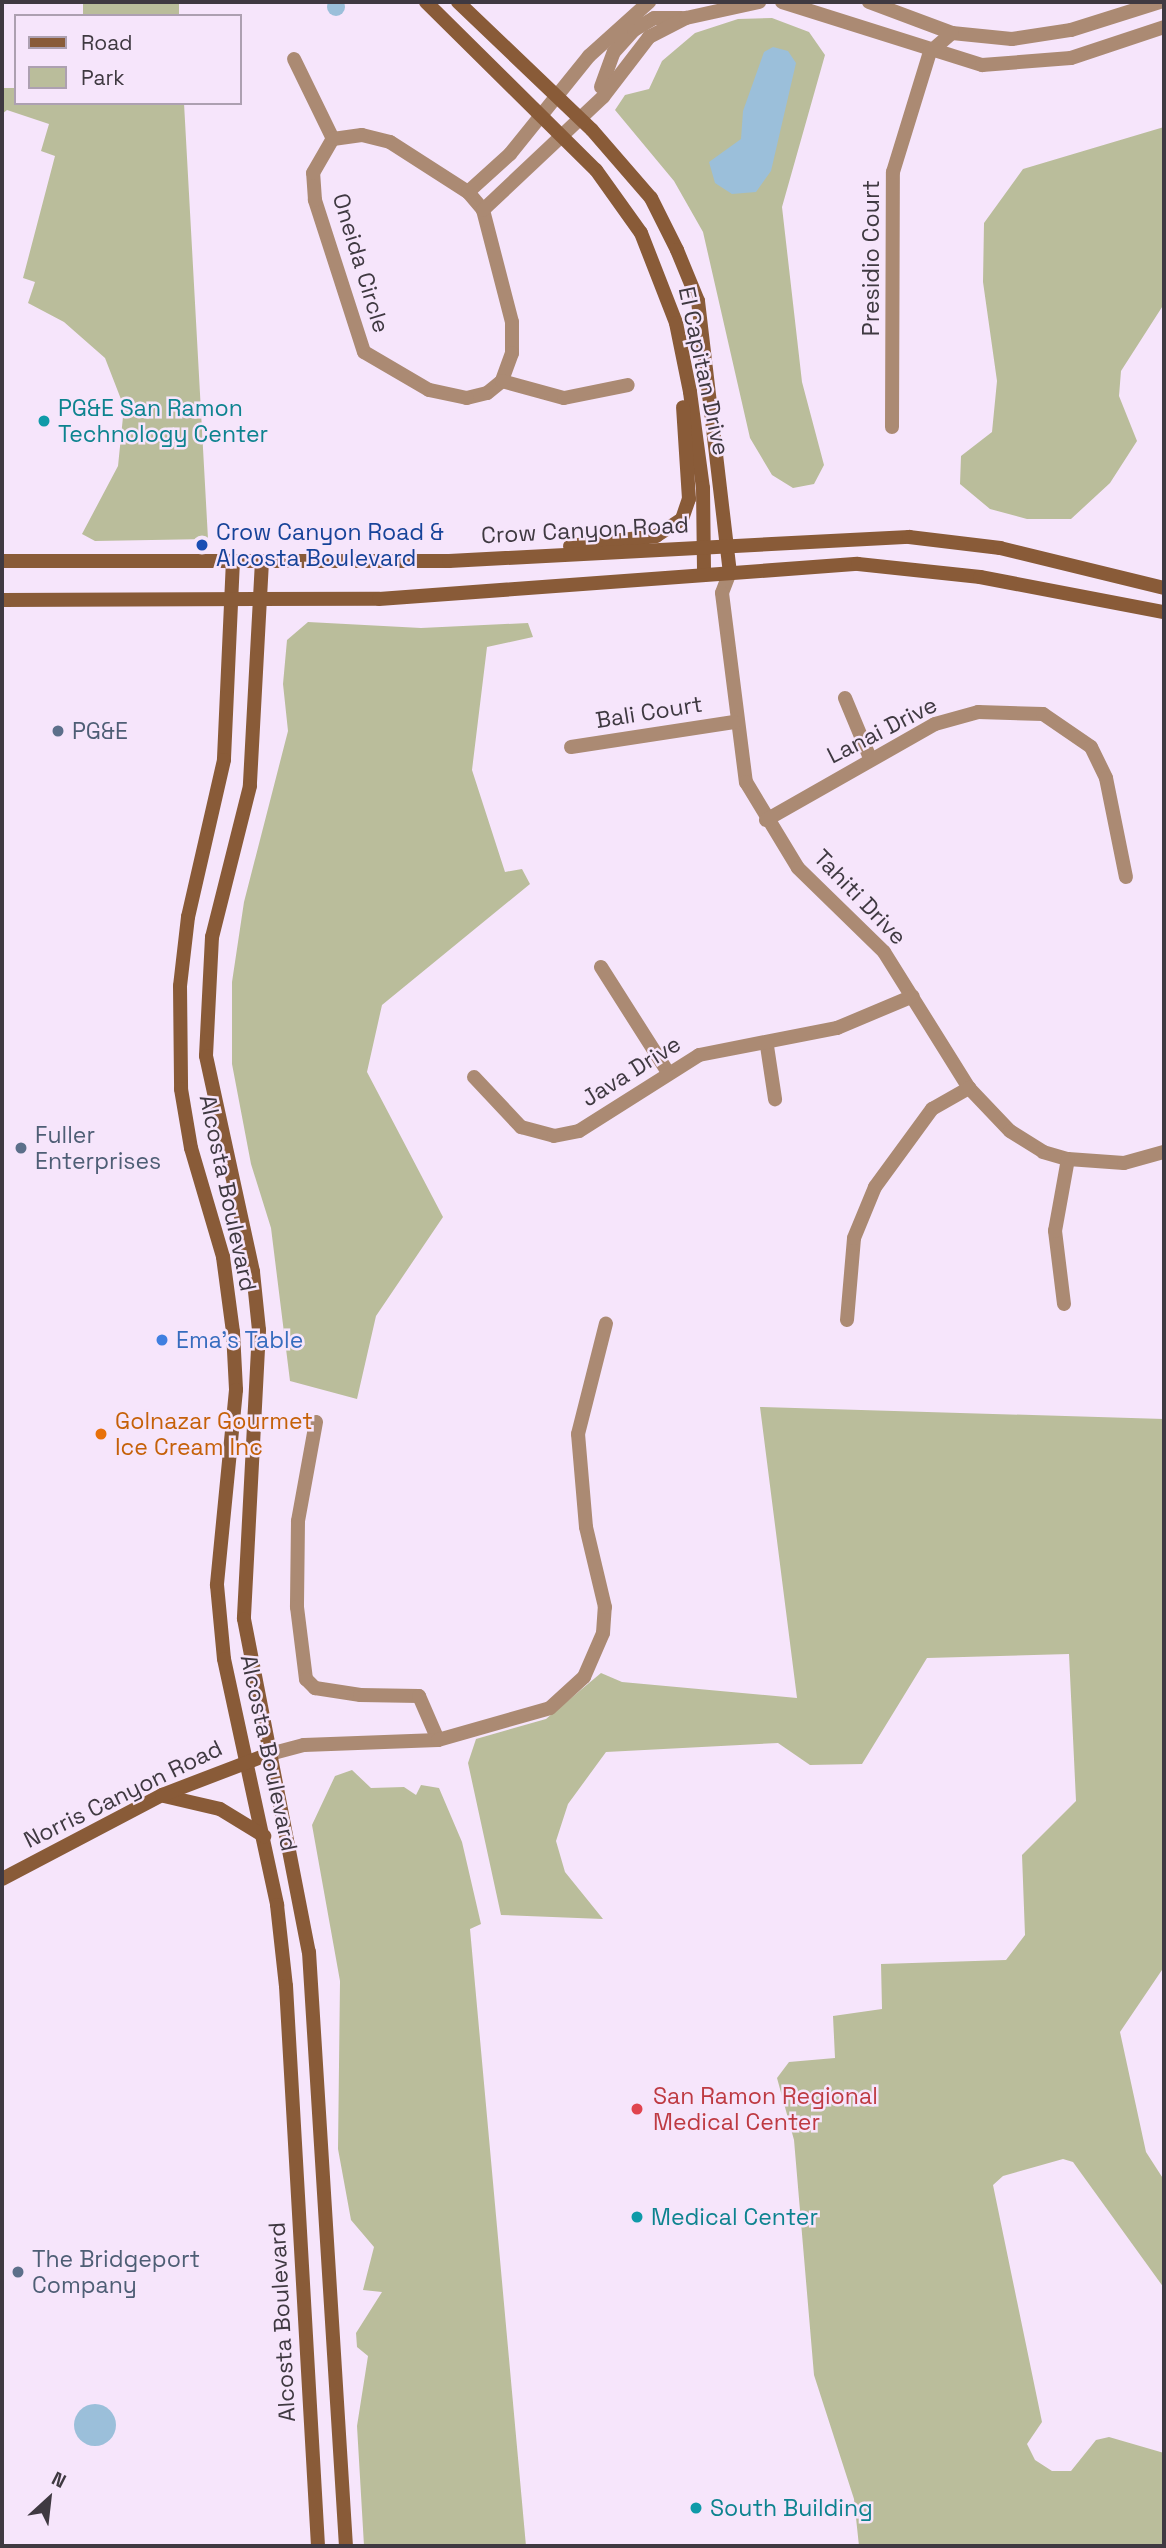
<!DOCTYPE html>
<style>
body{margin:0}
#map{position:relative;width:1166px;height:2548px;overflow:hidden;background:#f6e5fb;font-family:"Space Grotesk",sans-serif}
div>[style]{position:absolute}
[style*='--x']{left:calc(var(--x)*1px);top:calc(var(--y)*1px);width:calc(var(--w)*1px);rotate:calc(var(--a)*1deg)}
.green>*{inset:0;background:#babd9b;transform-origin:0 0}
.water>*{inset:0;background:#9bbfda}
.round{border-radius:50%}
.street>*{height:14px;margin:-7px;padding:0 7px;transform-origin:7px;border-radius:7px;background:#ab8a73}
.secondary>*{height:14px;margin:-7px;padding:0 7px;transform-origin:7px;border-radius:7px;background:#895b38}
.dots>*{width:19px;height:19px;translate:-50% -50%;box-sizing:border-box;border:4px solid #f6e5fb;border-radius:50%}
span{translate:-50% -50%;white-space:nowrap;text-align:center;line-height:1.15;-webkit-text-stroke:5px #f6e5fb;paint-order:stroke}
.street-label{font-size:23px;color:#3f3941}
.culture-label{font-size:23px;color:#0d838f}
.left{translate:0 -50%;text-align:left}
.transit-label{font-size:23px;color:#164399}
.service-label{font-size:23px;color:#4e5e75}
.shop-label{font-size:23px;color:#366cbe}
.food-label{font-size:23px;color:#c56008}
.health-label{font-size:23px;color:#be3a42}
.frame{position:absolute;inset:0;border:4px solid #3f3941;pointer-events:none}
.legend{position:absolute;left:14px;top:14px;width:228px;height:91px;box-sizing:border-box;background:#f6e5fb;border:2px solid #ada0b1;margin:0;padding:9px 12px;list-style:none;font-size:21px;color:#3f3941}
.legend li{display:flex;align-items:center;gap:14px;height:35px}
.legend b{width:35px;border:2px solid #ada0b1}
.north{position:absolute;left:14px;top:2464px;width:70px;height:70px;-webkit-text-stroke:5px #f6e5fb;paint-order:stroke;rotate:27deg;font-size:19px;font-weight:700;line-height:28px;text-align:center;color:#3f3941}
.north::after{content:'';display:block;margin:auto;width:24px;height:32px;background:#3f3941;clip-path:polygon(50% 0,100% 100%,50% 72%,0 100%)}
</style>
<div id="map">
<div class="green">
<div style="left:83px;top:2px;width:96px;height:14px"></div>
<div style="clip-path:polygon(772px 18px,809px 32px,825px 55px,782px 207px,802px 382px,824px 465px,814px 484px,793px 488px,772px 475px,750px 438px,703px 232px,674px 181px,615px 110px,625px 95px,649px 89px,662px 61px,695px 33px,738px 19px)"></div>
<div style="clip-path:polygon(2px 88px,16px 88px,16px 103px,184px 103px,208px 539px,95px 541px,82px 534px,118px 466px,124px 407px,105px 358px,64px 322px,28px 303px,35px 282px,23px 278px,55px 156px,41px 151px,49px 124px,7px 110px,2px 114px)"></div>
<div style="clip-path:polygon(1164px 127px,1164px 304px,1121px 371px,1119px 396px,1137px 441px,1110px 483px,1071px 519px,1027px 519px,990px 509px,960px 484px,961px 456px,992px 432px,997px 381px,983px 282px,984px 223px,1023px 169px)"></div>
<div style="clip-path:polygon(308px 622px,421px 628px,528px 623px,533px 637px,487px 647px,472px 770px,505px 872px,522px 869px,530px 884px,382px 1005px,367px 1072px,443px 1217px,376px 1316px,357px 1399px,290px 1381px,271px 1228px,251px 1164px,232px 1064px,232px 982px,244px 902px,288px 731px,283px 684px,287px 640px)"></div>
<div style="clip-path:polygon(760px 1407px,1164px 1419px,1164px 1967px,1120px 2032px,1146px 2152px,1164px 2180px,1164px 2288px,1073px 2162px,1063px 2159px,1003px 2176px,993px 2185px,1042px 2422px,1027px 2444px,1035px 2460px,1052px 2471px,1071px 2471px,1096px 2440px,1109px 2437px,1164px 2453px,1164px 2546px,859px 2546px,854px 2499px,814px 2375px,794px 2140px,777px 2078px,789px 2062px,835px 2058px,833px 2016px,882px 2009px,881px 1964px,1006px 1960px,1025px 1935px,1022px 1855px,1076px 1801px,1069px 1654px,927px 1658px,862px 1764px,810px 1765px,778px 1743px,606px 1752px,568px 1804px,556px 1841px,565px 1872px,603px 1919px,501px 1915px,468px 1763px,476px 1739px,546px 1719px,601px 1673px,622px 1682px,797px 1698px)"></div>
<div style="clip-path:polygon(352px 1770px,371px 1788px,404px 1787px,416px 1795px,421px 1785px,439px 1788px,462px 1842px,481px 1924px,470px 1929px,526px 2546px,364px 2546px,357px 2426px,368px 2356px,357px 2347px,356px 2333px,382px 2292px,363px 2290px,374px 2247px,351px 2220px,338px 2149px,340px 1981px,312px 1825px,335px 1776px)"></div>
</div>
<div class="water">
<div class="round" style="left:327px;top:-2px;width:18px;height:18px"></div>
<div style="clip-path:polygon(773px 47px,788px 51px,796px 63px,771px 171px,756px 192px,732px 194px,715px 183px,709px 162px,741px 139px,743px 111px,764px 52px)"></div>
<div class="round" style="left:74px;top:2404px;width:42px;height:42px"></div>
</div>
<div class="street">
<div style="--x:782;--y:2;--w:210;--a:17.5"></div>
<div style="--x:982;--y:65;--w:89;--a:-4.5"></div>
<div style="--x:1071;--y:58;--w:98;--a:-18.4"></div>
<div style="--x:869;--y:2;--w:89;--a:20.5"></div>
<div style="--x:952;--y:33;--w:60;--a:5.7"></div>
<div style="--x:1012;--y:39;--w:60;--a:-8.7"></div>
<div style="--x:1071;--y:30;--w:93;--a:-17.5"></div>
<div style="--x:294;--y:59;--w:89;--a:64"></div>
<div style="--x:601;--y:87;--w:37;--a:-70"></div>
<div style="--x:614;--y:52;--w:30;--a:-48"></div>
<div style="--x:634;--y:30;--w:23;--a:-31"></div>
<div style="--x:654;--y:18;--w:28;--a:0"></div>
<div style="--x:362;--y:135;--w:29;--a:14"></div>
<div style="--x:390;--y:142;--w:93;--a:32.7"></div>
<div style="--x:468;--y:192;--w:23;--a:50"></div>
<div style="--x:483;--y:210;--w:116;--a:75.5"></div>
<div style="--x:512;--y:322;--w:31;--a:90"></div>
<div style="--x:512;--y:353;--w:30;--a:110"></div>
<div style="--x:502;--y:381;--w:19;--a:141"></div>
<div style="--x:487;--y:393;--w:21;--a:166"></div>
<div style="--x:467;--y:398;--w:39;--a:-168"></div>
<div style="--x:429;--y:390;--w:75;--a:-149.7"></div>
<div style="--x:364;--y:352;--w:160;--a:-107.9"></div>
<div style="--x:315;--y:200;--w:27;--a:-94"></div>
<div style="--x:313;--y:173;--w:39;--a:-60"></div>
<div style="--x:333;--y:139;--w:29;--a:-8"></div>
<div style="--x:468;--y:192;--w:57;--a:-42.1"></div>
<div style="--x:510;--y:154;--w:126;--a:-51.1"></div>
<div style="--x:589;--y:56;--w:81;--a:-42"></div>
<div style="--x:483;--y:210;--w:165;--a:-43.3"></div>
<div style="--x:603;--y:97;--w:76;--a:-52.5"></div>
<div style="--x:649;--y:37;--w:42;--a:-27.2"></div>
<div style="--x:686;--y:18;--w:75;--a:-12.4"></div>
<div style="--x:502;--y:381;--w:64;--a:15.3"></div>
<div style="--x:564;--y:398;--w:65;--a:-11.5"></div>
<div style="--x:892;--y:427;--w:255;--a:-89.8"></div>
<div style="--x:893;--y:172;--w:126;--a:-72.9"></div>
<div style="--x:930;--y:52;--w:29;--a:-41"></div>
<div style="--x:730;--y:572;--w:22;--a:111"></div>
<div style="--x:722;--y:593;--w:191;--a:82.8"></div>
<div style="--x:746;--y:782;--w:100;--a:58.8"></div>
<div style="--x:798;--y:868;--w:120;--a:44.3"></div>
<div style="--x:884;--y:952;--w:160;--a:58"></div>
<div style="--x:969;--y:1088;--w:59;--a:46.4"></div>
<div style="--x:1010;--y:1131;--w:39;--a:32"></div>
<div style="--x:1043;--y:1152;--w:26;--a:16"></div>
<div style="--x:1068;--y:1159;--w:56;--a:4.1"></div>
<div style="--x:1124;--y:1163;--w:41;--a:-15.4"></div>
<div style="--x:845;--y:698;--w:65;--a:67.4"></div>
<div style="--x:571;--y:747;--w:165;--a:-8.7"></div>
<div style="--x:766;--y:820;--w:194;--a:-29.6"></div>
<div style="--x:935;--y:724;--w:45;--a:-15.6"></div>
<div style="--x:978;--y:712;--w:65;--a:1.8"></div>
<div style="--x:1043;--y:714;--w:58;--a:34.5"></div>
<div style="--x:1091;--y:747;--w:34;--a:64"></div>
<div style="--x:1106;--y:778;--w:101;--a:78.6"></div>
<div style="--x:601;--y:967;--w:123;--a:57.6"></div>
<div style="--x:767;--y:1046;--w:54;--a:81.4"></div>
<div style="--x:474;--y:1077;--w:69;--a:46.8"></div>
<div style="--x:521;--y:1127;--w:34;--a:15"></div>
<div style="--x:554;--y:1136;--w:25;--a:-11"></div>
<div style="--x:579;--y:1131;--w:142;--a:-32.3"></div>
<div style="--x:699;--y:1055;--w:141;--a:-11.1"></div>
<div style="--x:837;--y:1028;--w:82;--a:-22.8"></div>
<div style="--x:1064;--y:1304;--w:74;--a:-97"></div>
<div style="--x:1055;--y:1231;--w:73;--a:-79.8"></div>
<div style="--x:847;--y:1320;--w:82;--a:-85.1"></div>
<div style="--x:854;--y:1238;--w:55;--a:-67.6"></div>
<div style="--x:875;--y:1187;--w:97;--a:-53.8"></div>
<div style="--x:932;--y:1109;--w:43;--a:-29.6"></div>
<div style="--x:316;--y:1422;--w:101;--a:100.3"></div>
<div style="--x:298;--y:1521;--w:86;--a:90.7"></div>
<div style="--x:297;--y:1607;--w:73;--a:82.9"></div>
<div style="--x:306;--y:1679;--w:13;--a:45"></div>
<div style="--x:315;--y:1688;--w:46;--a:8.8"></div>
<div style="--x:360;--y:1695;--w:59;--a:1"></div>
<div style="--x:419;--y:1696;--w:48;--a:66.6"></div>
<div style="--x:266;--y:1755;--w:39;--a:-15"></div>
<div style="--x:304;--y:1745;--w:134;--a:-2.1"></div>
<div style="--x:438;--y:1740;--w:116;--a:-15.9"></div>
<div style="--x:550;--y:1708;--w:46;--a:-42.4"></div>
<div style="--x:584;--y:1677;--w:48;--a:-66.6"></div>
<div style="--x:603;--y:1633;--w:26;--a:-86"></div>
<div style="--x:605;--y:1607;--w:82;--a:-103.4"></div>
<div style="--x:586;--y:1527;--w:93;--a:-94.9"></div>
<div style="--x:578;--y:1434;--w:114;--a:-75.8"></div>
</div>
<div class="secondary">
<div style="--x:426;--y:2;--w:239;--a:44.7"></div>
<div style="--x:596;--y:170;--w:77;--a:54.5"></div>
<div style="--x:641;--y:233;--w:97;--a:68.7"></div>
<div style="--x:676;--y:323;--w:70;--a:78.5"></div>
<div style="--x:690;--y:392;--w:97;--a:82.3"></div>
<div style="--x:703;--y:488;--w:84;--a:89.3"></div>
<div style="--x:458;--y:2;--w:185;--a:43.7"></div>
<div style="--x:592;--y:130;--w:90;--a:49.1"></div>
<div style="--x:651;--y:198;--w:58;--a:63.4"></div>
<div style="--x:677;--y:250;--w:55;--a:67.6"></div>
<div style="--x:698;--y:301;--w:273;--a:83.3"></div>
<div style="--x:570;--y:546;--w:87;--a:-6.6"></div>
<div style="--x:656;--y:536;--w:31;--a:-33"></div>
<div style="--x:682;--y:519;--w:21;--a:-71"></div>
<div style="--x:689;--y:499;--w:92;--a:-93.7"></div>
<div style="--x:233;--y:560;--w:200;--a:92.6"></div>
<div style="--x:224;--y:760;--w:161;--a:102.9"></div>
<div style="--x:188;--y:917;--w:69;--a:96.6"></div>
<div style="--x:180;--y:986;--w:103;--a:89.4"></div>
<div style="--x:181;--y:1089;--w:60;--a:80.4"></div>
<div style="--x:191;--y:1148;--w:114;--a:73.6"></div>
<div style="--x:223;--y:1257;--w:76;--a:82.4"></div>
<div style="--x:233;--y:1332;--w:58;--a:87"></div>
<div style="--x:236;--y:1390;--w:196;--a:95.6"></div>
<div style="--x:217;--y:1585;--w:74;--a:84.6"></div>
<div style="--x:224;--y:1659;--w:252;--a:77.8"></div>
<div style="--x:277;--y:1905;--w:81;--a:83.7"></div>
<div style="--x:286;--y:1986;--w:561;--a:86.73"></div>
<div style="--x:2;--y:561;--w:447;--a:0"></div>
<div style="--x:449;--y:561;--w:461;--a:-3"></div>
<div style="--x:909;--y:537;--w:92;--a:6.9"></div>
<div style="--x:1000;--y:548;--w:169;--a:13.7"></div>
<div style="--x:262;--y:561;--w:225;--a:93.1"></div>
<div style="--x:250;--y:786;--w:156;--a:104.1"></div>
<div style="--x:212;--y:937;--w:119;--a:92.9"></div>
<div style="--x:206;--y:1056;--w:221;--a:77.7"></div>
<div style="--x:253;--y:1272;--w:58;--a:84.1"></div>
<div style="--x:259;--y:1330;--w:289;--a:93"></div>
<div style="--x:244;--y:1619;--w:339;--a:79"></div>
<div style="--x:309;--y:1952;--w:595;--a:86.44"></div>
<div style="--x:2;--y:600;--w:377;--a:-0.2"></div>
<div style="--x:379;--y:599;--w:480;--a:-4.2"></div>
<div style="--x:858;--y:564;--w:123;--a:6.1"></div>
<div style="--x:980;--y:577;--w:187;--a:10.8"></div>
<div style="--x:164;--y:1796;--w:57;--a:13.1"></div>
<div style="--x:220;--y:1809;--w:52;--a:31.5"></div>
<div style="--x:2;--y:1879;--w:181;--a:-27.7"></div>
<div style="--x:162;--y:1795;--w:111;--a:-21"></div>
</div>
<div class="dots">
<div style="left:44px;top:421px;background:#0f9aa8"></div>
<div style="left:202px;top:545px;background:#1a4fb4"></div>
<div style="left:58px;top:731px;background:#5c6f8a"></div>
<div style="left:21px;top:1148px;background:#5c6f8a"></div>
<div style="left:162px;top:1340px;background:#3f7fe0"></div>
<div style="left:101px;top:1434px;background:#e8710a"></div>
<div style="left:637px;top:2109px;background:#e0444e"></div>
<div style="left:637px;top:2217px;background:#0f9aa8"></div>
<div style="left:18px;top:2272px;background:#5c6f8a"></div>
<div style="left:696px;top:2508px;background:#0f9aa8"></div>
</div>
<div class="street-label">
<span style="left:871px;top:258px;rotate:-90deg">Presidio Court</span>
<span style="left:361px;top:263px;rotate:73deg">Oneida Circle</span>
<span style="left:704px;top:371px;rotate:78deg">El Capitan Drive</span>
<span style="left:585px;top:530px;rotate:-3deg">Crow Canyon Road</span>
<span style="left:649px;top:712px;rotate:-9deg">Bali Court</span>
<span style="left:882px;top:730px;rotate:-27deg">Lanai Drive</span>
<span style="left:860px;top:897px;rotate:46deg">Tahiti Drive</span>
<span style="left:631px;top:1071px;rotate:-32deg">Java Drive</span>
<span style="left:228px;top:1193px;rotate:78deg">Alcosta Boulevard</span>
<span style="left:269px;top:1753px;rotate:78deg">Alcosta Boulevard</span>
<span style="left:123px;top:1794px;rotate:-26deg">Norris Canyon Road</span>
<span style="left:282px;top:2322px;rotate:-93deg">Alcosta Boulevard</span>
</div>
<div class="culture-label">
<span class="left" style="left:58px;top:421px">PG&amp;E San Ramon<br>Technology Center</span>
<span class="left" style="left:651px;top:2217px">Medical Center</span>
<span class="left" style="left:710px;top:2508px">South Building</span>
</div>
<div class="transit-label">
<span class="left" style="left:216px;top:545px">Crow Canyon Road &amp;<br>Alcosta Boulevard</span>
</div>
<div class="service-label">
<span class="left" style="left:72px;top:731px">PG&amp;E</span>
<span class="left" style="left:35px;top:1148px">Fuller<br>Enterprises</span>
<span class="left" style="left:32px;top:2272px">The Bridgeport<br>Company</span>
</div>
<div class="shop-label">
<span class="left" style="left:176px;top:1340px">Ema's Table</span>
</div>
<div class="food-label">
<span class="left" style="left:115px;top:1434px">Golnazar Gourmet<br>Ice Cream Inc</span>
</div>
<div class="health-label">
<span class="left" style="left:653px;top:2109px">San Ramon Regional<br>Medical Center</span>
</div>
<div class="frame"></div>
<ul class="legend">
<li><b style="height:9px;background:#895b38"></b>Road</li>
<li><b style="height:19px;background:#babd9b"></b>Park</li>
</ul>
<div class="north">N</div>
</div>
